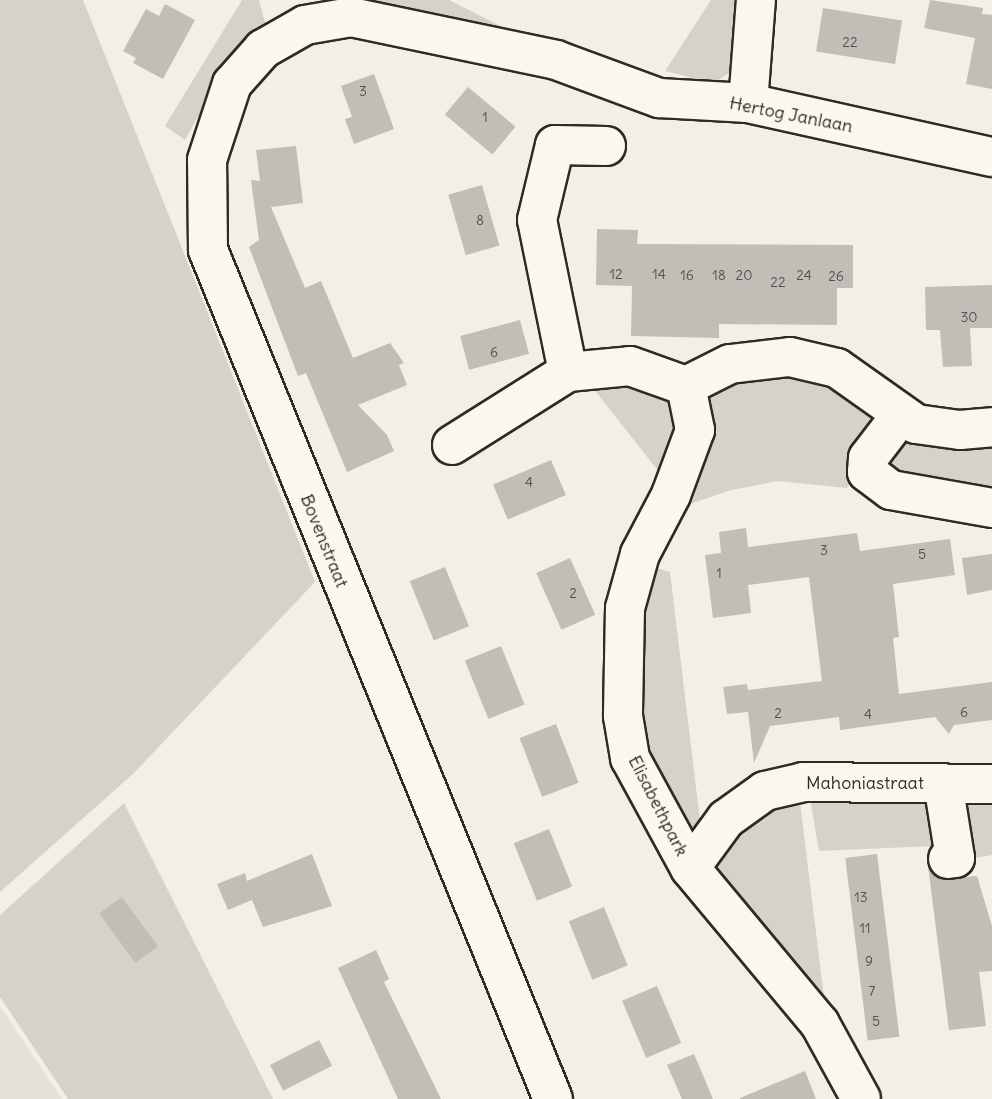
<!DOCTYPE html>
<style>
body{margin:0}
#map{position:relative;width:992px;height:1099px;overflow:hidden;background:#f3efe4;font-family:Delius,sans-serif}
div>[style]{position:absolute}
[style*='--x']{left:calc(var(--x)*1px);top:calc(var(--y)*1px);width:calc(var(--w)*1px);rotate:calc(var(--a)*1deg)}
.built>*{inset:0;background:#e4e0d6}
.green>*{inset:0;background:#d5d2c9}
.building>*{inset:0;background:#c0beb6;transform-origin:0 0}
.roads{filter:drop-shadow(2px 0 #2b2b2b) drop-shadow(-2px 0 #2b2b2b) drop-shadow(0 2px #2b2b2b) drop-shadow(0 -2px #2b2b2b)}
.minor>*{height:38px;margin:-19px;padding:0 19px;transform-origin:19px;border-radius:19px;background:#fbf7ec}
span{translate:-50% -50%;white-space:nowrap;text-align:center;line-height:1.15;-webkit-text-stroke:7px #fbf7ec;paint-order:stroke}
.number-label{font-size:14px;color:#50504e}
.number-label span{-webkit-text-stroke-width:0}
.street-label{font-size:18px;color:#2b2b2b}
</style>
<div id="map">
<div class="built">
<div style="clip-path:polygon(0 1006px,62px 1099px,0 1099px)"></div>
</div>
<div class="green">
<div style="clip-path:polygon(0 0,83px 0,315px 582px,133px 774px,0 892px)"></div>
<div style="clip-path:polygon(242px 0,259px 0,268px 33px,212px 92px,185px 140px,165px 126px)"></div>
<div style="clip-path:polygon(337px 0,449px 0,512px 32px)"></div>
<div style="clip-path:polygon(711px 0,734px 0,737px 29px,732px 71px,714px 83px,665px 71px)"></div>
<div style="clip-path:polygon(760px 371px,828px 380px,874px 412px,875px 434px,847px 488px,778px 481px,731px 490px,693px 503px,673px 515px,705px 400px,722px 386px)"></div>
<div style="clip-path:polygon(600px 377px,665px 397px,675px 408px,680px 426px,663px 477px,589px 383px)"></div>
<div style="clip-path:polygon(902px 440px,910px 445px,992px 444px,992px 493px,890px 474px,888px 464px)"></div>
<div style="clip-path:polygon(649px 566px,670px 572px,701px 829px,694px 834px,684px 834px,638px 736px,637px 621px)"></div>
<div style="clip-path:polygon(809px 792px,931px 795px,933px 846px,819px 851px)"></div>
<div style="clip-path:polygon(799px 794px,825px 1006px,719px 881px,717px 850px,740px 818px)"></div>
<div style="clip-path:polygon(992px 798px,992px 855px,964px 860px,956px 802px)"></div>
<div style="clip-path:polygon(124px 803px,273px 1099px,68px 1099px,0 997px,0 915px)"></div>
</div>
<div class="building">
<div style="clip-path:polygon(930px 0,983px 8px,982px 14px,992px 15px,992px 89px,966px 84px,975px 38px,924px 28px)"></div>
<div style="clip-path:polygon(165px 4px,195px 20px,163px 79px,133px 63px,136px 58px,123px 51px,146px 9px,159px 16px)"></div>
<div style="left:823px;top:8px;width:80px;height:44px;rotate:9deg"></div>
<div style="clip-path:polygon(374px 74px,394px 129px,354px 144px,345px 119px,352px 117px,341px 86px)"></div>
<div style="left:468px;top:87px;width:62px;height:36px;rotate:40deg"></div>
<div style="clip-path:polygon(296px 146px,303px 203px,271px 207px,305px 288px,321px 281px,353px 358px,390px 343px,404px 363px,399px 365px,407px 385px,358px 405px,387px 435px,394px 451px,347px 472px,306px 373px,298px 376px,249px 247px,259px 240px,251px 180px,260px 181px,256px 150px)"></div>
<div style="left:482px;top:185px;width:63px;height:35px;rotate:74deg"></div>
<div style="clip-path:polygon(597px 229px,638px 230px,637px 244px,853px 245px,853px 288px,837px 288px,837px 325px,719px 324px,719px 338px,631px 336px,632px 286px,596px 285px)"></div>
<div style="clip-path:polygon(992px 285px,992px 328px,970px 328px,972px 366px,943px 367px,940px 330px,926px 330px,925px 287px)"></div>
<div style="left:520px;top:320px;width:35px;height:62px;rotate:75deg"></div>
<div style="left:551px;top:460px;width:38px;height:63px;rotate:67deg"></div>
<div style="clip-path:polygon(746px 528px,748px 547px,857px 533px,860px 551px,950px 539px,955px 575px,893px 584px,899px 637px,893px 638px,899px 694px,992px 682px,992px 720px,954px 725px,949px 734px,935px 717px,840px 730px,839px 717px,770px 726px,754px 763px,748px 712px,727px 714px,723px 687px,747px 684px,748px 690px,822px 681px,809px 577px,748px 585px,751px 613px,713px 618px,705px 555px,721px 553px,719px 532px)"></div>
<div style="clip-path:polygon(992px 554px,992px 590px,967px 595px,962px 558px)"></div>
<div style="left:570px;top:558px;width:62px;height:37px;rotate:66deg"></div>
<div style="left:445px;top:567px;width:64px;height:38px;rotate:68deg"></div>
<div style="left:501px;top:646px;width:63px;height:39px;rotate:68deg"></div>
<div style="left:556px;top:724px;width:63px;height:39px;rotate:69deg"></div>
<div style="left:549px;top:829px;width:62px;height:38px;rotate:68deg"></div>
<div style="clip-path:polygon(312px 854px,332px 906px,263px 927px,252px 900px,228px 910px,217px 884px,245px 873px,247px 881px)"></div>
<div style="left:877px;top:854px;width:184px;height:32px;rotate:83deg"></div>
<div style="clip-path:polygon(928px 866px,941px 879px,977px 876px,992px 926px,992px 971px,979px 972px,986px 1026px,949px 1030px)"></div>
<div style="left:122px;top:897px;width:61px;height:28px;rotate:54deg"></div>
<div style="left:604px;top:907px;width:63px;height:38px;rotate:68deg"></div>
<div style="clip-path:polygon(376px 950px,389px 979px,384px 982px,441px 1099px,398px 1099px,338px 968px)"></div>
<div style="left:657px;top:986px;width:62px;height:38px;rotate:67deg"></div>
<div style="left:319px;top:1040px;width:29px;height:55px;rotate:63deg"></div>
<div style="clip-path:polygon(694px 1054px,713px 1099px,682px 1099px,667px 1065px)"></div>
<div style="clip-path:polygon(805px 1071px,816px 1099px,740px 1099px,740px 1098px)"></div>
</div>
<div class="roads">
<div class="minor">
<div style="--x:748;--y:103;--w:103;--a:-85.6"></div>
<div style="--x:568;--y:372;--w:155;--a:-101.5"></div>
<div style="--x:537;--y:220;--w:77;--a:-76.5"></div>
<div style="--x:555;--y:145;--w:51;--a:1.1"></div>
<div style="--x:686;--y:386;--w:45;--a:78.4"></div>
<div style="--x:695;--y:430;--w:69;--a:110.3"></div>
<div style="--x:671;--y:495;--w:67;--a:117.7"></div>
<div style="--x:640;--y:554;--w:56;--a:105.5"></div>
<div style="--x:625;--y:608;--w:108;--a:91.1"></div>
<div style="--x:623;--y:716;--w:43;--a:80.5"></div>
<div style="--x:630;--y:758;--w:125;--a:61.4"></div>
<div style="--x:690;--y:868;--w:203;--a:50.2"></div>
<div style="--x:820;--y:1024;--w:85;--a:61.3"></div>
<div style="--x:901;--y:415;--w:54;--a:127.5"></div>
<div style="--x:868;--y:458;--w:14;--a:94"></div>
<div style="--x:867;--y:472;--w:30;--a:37"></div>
<div style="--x:891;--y:490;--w:103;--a:10.1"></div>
<div style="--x:452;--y:445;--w:137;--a:-32.2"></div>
<div style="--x:568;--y:372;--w:62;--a:-5.5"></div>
<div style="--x:630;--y:366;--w:59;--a:19.7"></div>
<div style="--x:686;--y:386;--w:49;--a:-26.6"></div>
<div style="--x:730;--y:364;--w:60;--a:-6.7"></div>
<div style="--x:790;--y:357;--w:48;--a:13.2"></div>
<div style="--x:837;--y:368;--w:97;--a:35.3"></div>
<div style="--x:916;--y:424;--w:44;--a:7.8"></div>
<div style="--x:960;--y:430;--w:32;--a:-5"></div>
<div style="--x:943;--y:783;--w:76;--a:80.9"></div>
<div style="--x:955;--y:858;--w:7;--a:172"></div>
<div style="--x:690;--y:868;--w:61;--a:-53.7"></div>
<div style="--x:726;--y:819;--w:48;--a:-35.7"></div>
<div style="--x:765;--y:791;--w:39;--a:-13"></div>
<div style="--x:803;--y:782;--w:189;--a:0.6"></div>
<div style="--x:553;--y:1099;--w:916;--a:-112.11"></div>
<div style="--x:208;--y:250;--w:90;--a:-90.6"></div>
<div style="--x:207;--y:160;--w:80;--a:-71.8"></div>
<div style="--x:232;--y:84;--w:47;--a:-48.5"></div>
<div style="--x:263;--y:49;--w:48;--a:-29.7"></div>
<div style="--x:305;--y:25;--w:47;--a:-9.9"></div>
<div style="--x:351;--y:17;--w:209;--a:11.8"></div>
<div style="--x:556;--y:60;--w:110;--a:20.3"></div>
<div style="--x:659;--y:98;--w:89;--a:3.2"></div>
<div style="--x:748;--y:103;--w:250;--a:12.5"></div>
</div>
</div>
<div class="number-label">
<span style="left:850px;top:42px">22</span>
<span style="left:363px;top:91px">3</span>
<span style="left:485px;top:117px">1</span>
<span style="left:480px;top:220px">8</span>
<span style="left:616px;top:274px">12</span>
<span style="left:659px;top:274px">14</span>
<span style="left:687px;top:275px">16</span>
<span style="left:719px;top:275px">18</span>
<span style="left:744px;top:275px">20</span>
<span style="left:804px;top:275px">24</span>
<span style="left:836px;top:276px">26</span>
<span style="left:778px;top:282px">22</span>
<span style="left:969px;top:317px">30</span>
<span style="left:494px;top:352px">6</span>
<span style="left:529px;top:482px">4</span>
<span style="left:824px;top:550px">3</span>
<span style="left:922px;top:554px">5</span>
<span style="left:719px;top:573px">1</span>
<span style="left:573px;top:593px">2</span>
<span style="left:964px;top:712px">6</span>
<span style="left:778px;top:713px">2</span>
<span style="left:868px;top:714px">4</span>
<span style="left:861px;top:897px">13</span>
<span style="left:865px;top:928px">11</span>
<span style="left:869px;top:961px">9</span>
<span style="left:872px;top:991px">7</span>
<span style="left:876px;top:1021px">5</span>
</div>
<div class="street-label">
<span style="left:791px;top:115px;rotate:11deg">Hertog Janlaan</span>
<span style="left:324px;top:541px;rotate:68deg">Bovenstraat</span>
<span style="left:865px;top:783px">Mahoniastraat</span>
<span style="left:658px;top:806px;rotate:63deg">Elisabethpark</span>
</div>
</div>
